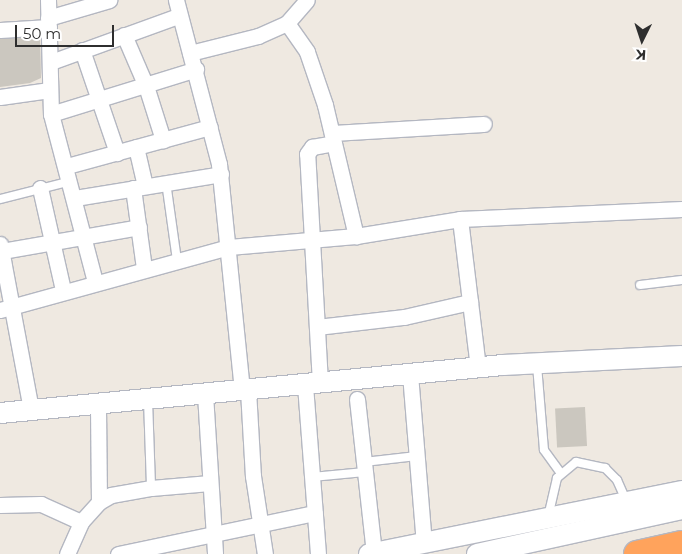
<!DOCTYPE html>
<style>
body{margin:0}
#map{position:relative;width:682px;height:554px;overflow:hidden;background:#efe9e1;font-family:Montserrat,sans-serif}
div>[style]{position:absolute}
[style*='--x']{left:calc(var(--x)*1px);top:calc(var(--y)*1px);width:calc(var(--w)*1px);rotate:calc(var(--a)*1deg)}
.building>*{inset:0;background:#cbc7bf;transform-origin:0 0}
.roads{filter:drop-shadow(1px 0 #b4b7c1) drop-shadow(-1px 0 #b4b7c1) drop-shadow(0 1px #b4b7c1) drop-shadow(0 -1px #b4b7c1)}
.lane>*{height:8px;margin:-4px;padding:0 4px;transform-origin:4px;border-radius:4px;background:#fff}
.street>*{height:15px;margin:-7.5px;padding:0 7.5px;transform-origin:7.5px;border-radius:7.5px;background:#fff}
.secondary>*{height:20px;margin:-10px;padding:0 10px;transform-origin:10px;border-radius:10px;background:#fff}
.highway>*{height:26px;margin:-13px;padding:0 13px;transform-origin:13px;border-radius:13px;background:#ffa35c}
span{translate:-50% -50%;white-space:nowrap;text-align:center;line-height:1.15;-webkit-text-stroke:4px #fff;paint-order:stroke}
.north{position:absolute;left:617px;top:15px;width:50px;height:50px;-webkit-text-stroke:4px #fff;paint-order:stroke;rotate:184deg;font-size:14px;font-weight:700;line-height:20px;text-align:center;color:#2e2e2e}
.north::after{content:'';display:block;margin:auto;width:18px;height:22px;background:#2e2e2e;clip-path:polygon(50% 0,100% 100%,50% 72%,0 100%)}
.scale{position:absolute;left:15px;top:25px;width:99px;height:22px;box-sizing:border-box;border:2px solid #2e2e2e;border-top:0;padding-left:6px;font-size:15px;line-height:18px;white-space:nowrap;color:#2e2e2e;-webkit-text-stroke:4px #fff;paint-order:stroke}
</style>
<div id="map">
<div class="building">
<div style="clip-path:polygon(40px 37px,41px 78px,30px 83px,0 87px,0 39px)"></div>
<div style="left:585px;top:407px;width:39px;height:30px;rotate:87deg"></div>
</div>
<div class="roads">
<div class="lane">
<div style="--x:166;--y:182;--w:79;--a:82"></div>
<div style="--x:0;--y:199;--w:73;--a:-14.2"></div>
<div style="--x:640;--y:285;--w:42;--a:-6.8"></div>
<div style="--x:537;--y:365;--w:85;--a:85.3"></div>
<div style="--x:544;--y:450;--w:27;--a:54"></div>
<div style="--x:148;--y:400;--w:88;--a:88"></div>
<div style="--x:364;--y:462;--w:53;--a:-6.5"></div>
<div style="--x:312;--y:477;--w:53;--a:-5.4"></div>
<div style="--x:548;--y:517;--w:40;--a:-77"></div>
<div style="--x:557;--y:478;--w:25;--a:-40"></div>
<div style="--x:576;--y:462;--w:30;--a:12"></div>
<div style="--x:605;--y:468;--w:17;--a:45"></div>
<div style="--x:617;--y:480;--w:24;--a:66"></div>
</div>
<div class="street">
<div style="--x:48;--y:0;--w:114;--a:88.5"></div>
<div style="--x:51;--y:114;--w:174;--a:75.3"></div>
<div style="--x:176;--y:0;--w:170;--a:75.3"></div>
<div style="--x:219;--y:164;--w:228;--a:84.2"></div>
<div style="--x:48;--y:18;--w:64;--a:-16.4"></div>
<div style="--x:287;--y:23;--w:35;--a:55"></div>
<div style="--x:307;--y:52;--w:56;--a:71.2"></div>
<div style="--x:325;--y:105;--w:135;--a:76.7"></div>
<div style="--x:0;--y:30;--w:49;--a:-3.5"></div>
<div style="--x:124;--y:35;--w:56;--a:66.7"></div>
<div style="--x:146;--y:86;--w:57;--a:72.5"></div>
<div style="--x:82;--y:50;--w:109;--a:71.2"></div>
<div style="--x:190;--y:53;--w:70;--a:-14"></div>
<div style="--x:258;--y:36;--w:32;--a:-24"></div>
<div style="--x:287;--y:23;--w:30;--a:-49"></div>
<div style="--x:51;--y:62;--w:135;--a:-19.9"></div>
<div style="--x:0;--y:97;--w:50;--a:-8"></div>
<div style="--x:51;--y:114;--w:152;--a:-17.2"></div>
<div style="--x:332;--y:133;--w:152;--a:-3.4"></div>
<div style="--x:136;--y:147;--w:39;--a:77"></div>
<div style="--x:67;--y:166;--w:148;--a:-15.3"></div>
<div style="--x:40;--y:188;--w:105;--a:77.3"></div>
<div style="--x:133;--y:188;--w:81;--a:82.2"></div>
<div style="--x:75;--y:198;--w:148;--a:-9.3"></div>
<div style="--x:460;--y:219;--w:149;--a:83.1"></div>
<div style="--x:0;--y:244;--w:169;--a:79.4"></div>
<div style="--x:2;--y:251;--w:139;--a:-9.9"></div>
<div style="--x:0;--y:310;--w:238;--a:-15.4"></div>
<div style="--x:229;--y:247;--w:127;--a:-5"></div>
<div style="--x:356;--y:236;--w:105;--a:-9.3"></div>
<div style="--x:460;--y:219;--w:222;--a:-2.6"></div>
<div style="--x:317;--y:327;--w:88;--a:-6.6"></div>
<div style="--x:404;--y:317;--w:68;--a:-12.8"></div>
<div style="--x:410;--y:374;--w:170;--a:85.3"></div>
<div style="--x:320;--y:383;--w:229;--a:-93.2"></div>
<div style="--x:307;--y:154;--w:9;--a:-54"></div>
<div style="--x:312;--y:147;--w:22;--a:-10"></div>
<div style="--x:305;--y:385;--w:169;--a:85.6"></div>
<div style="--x:248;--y:390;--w:86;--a:86.7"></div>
<div style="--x:253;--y:476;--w:79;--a:81.3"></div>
<div style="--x:205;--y:394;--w:160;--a:86.4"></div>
<div style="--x:357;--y:399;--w:155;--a:83.7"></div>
<div style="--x:99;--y:502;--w:14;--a:-30"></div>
<div style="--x:111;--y:495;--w:41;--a:-9.9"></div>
<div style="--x:151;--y:488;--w:59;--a:-4.8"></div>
<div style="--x:0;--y:505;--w:41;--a:-1.4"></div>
<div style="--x:41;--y:504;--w:44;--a:24.2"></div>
<div style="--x:67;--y:554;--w:35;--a:-66"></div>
<div style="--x:81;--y:522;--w:27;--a:-48"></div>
<div style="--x:99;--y:502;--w:97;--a:-90.6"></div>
<div style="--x:118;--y:554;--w:201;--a:-11.8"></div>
</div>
<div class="secondary">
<div style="--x:0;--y:413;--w:505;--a:-5.45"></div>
<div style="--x:503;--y:365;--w:179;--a:-2.9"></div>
<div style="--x:369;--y:554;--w:319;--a:-11.4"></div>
<div style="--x:477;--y:554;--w:210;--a:-12.4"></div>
</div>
<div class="highway">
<div style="--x:637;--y:554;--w:46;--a:-12.5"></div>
</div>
</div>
<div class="north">K</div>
<div class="scale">50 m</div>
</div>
